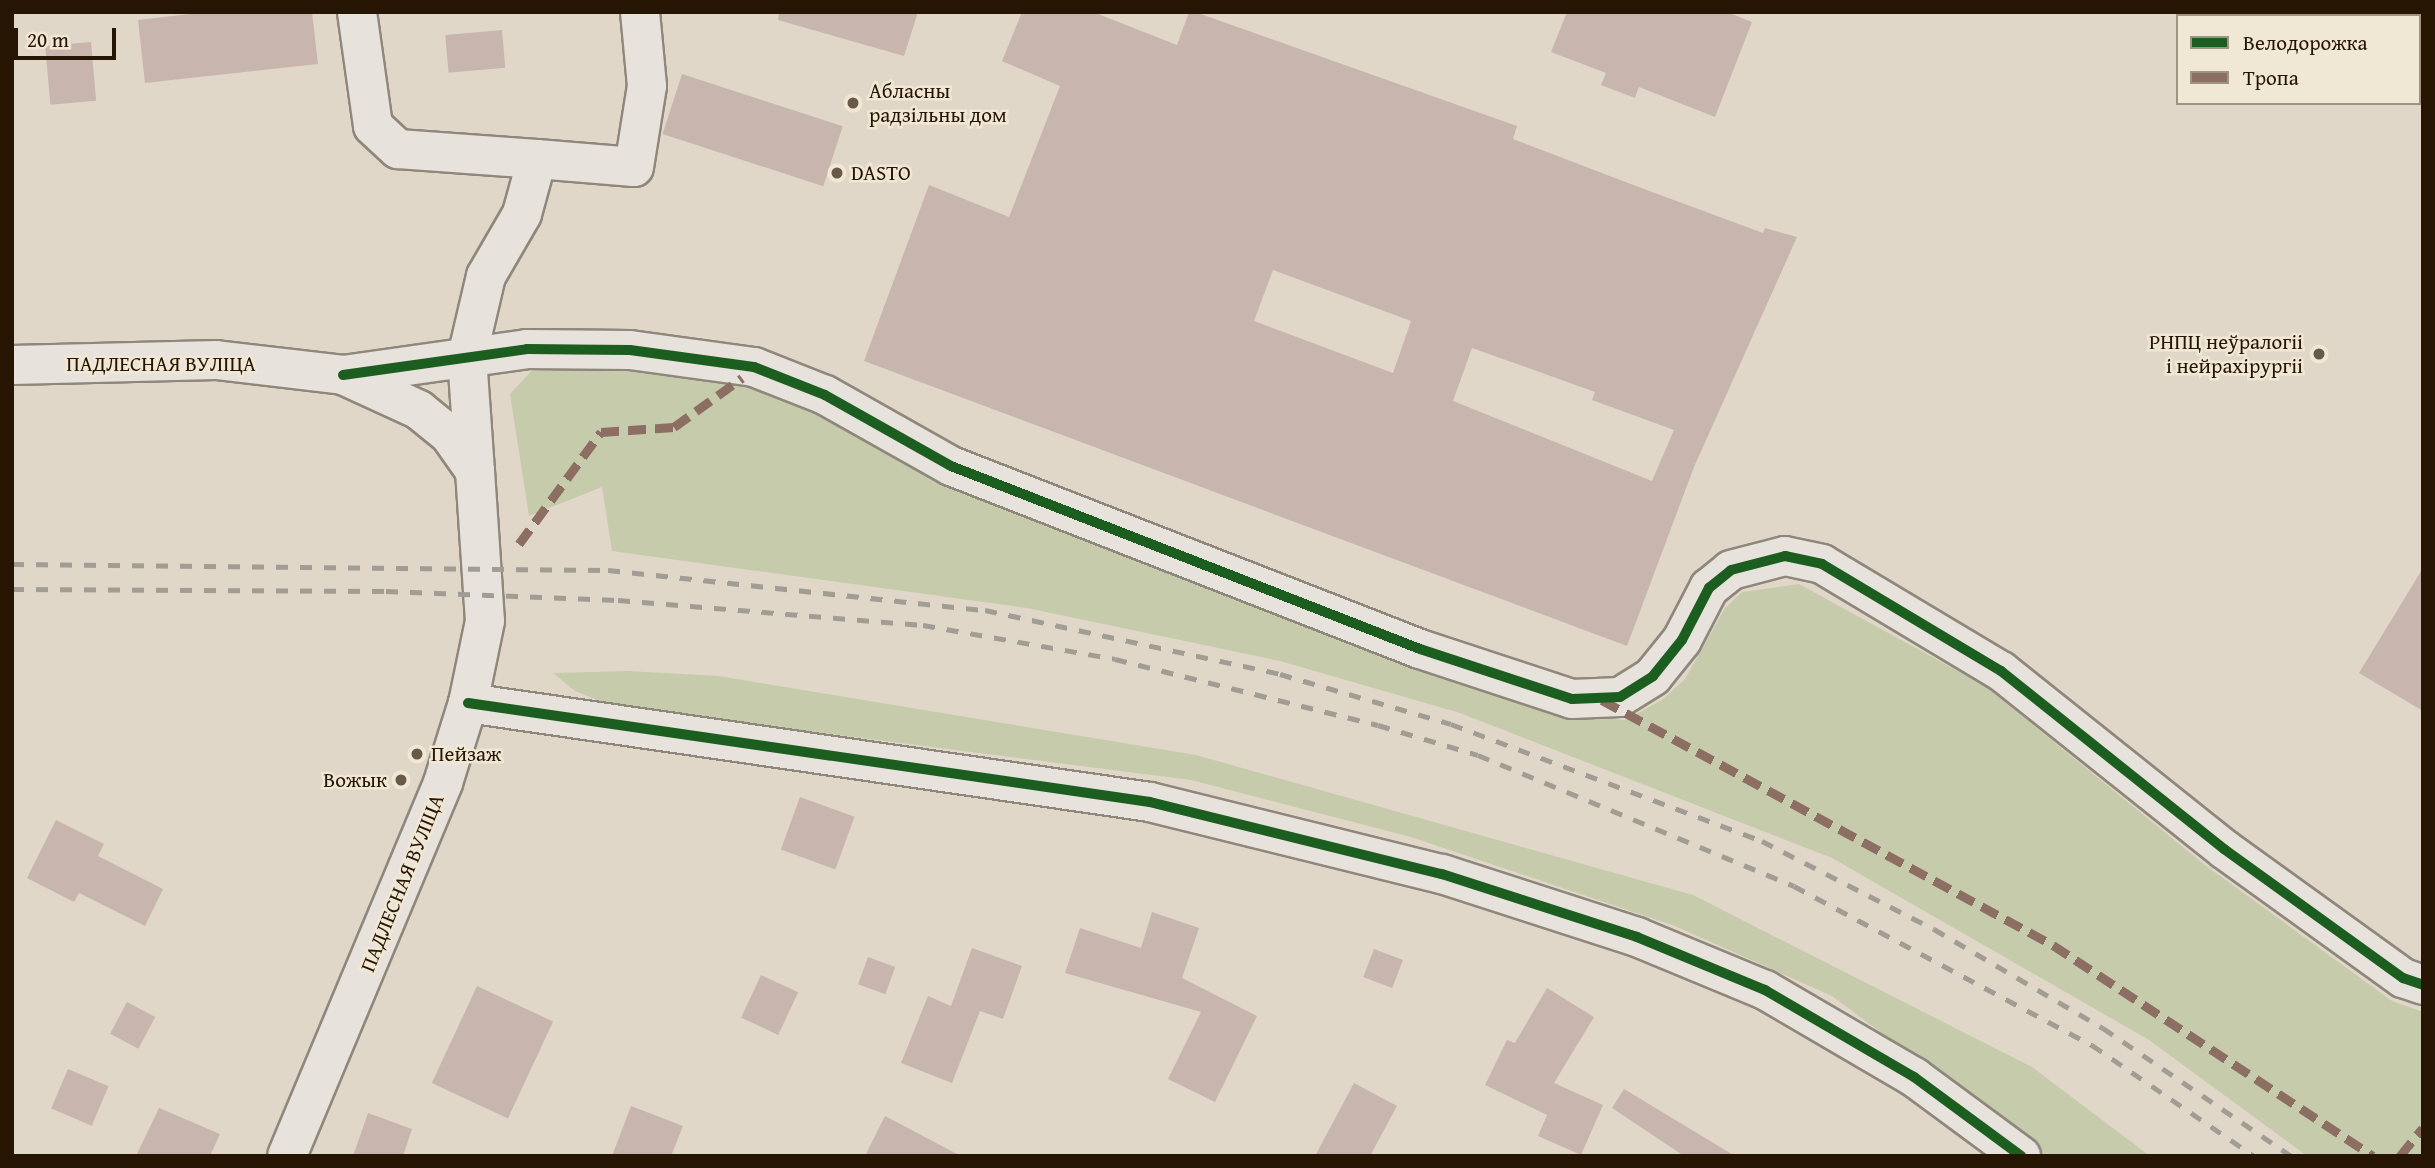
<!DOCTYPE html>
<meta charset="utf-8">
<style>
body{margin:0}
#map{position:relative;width:2435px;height:1168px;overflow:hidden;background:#e0d7c8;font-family:"Gentium Book Plus",serif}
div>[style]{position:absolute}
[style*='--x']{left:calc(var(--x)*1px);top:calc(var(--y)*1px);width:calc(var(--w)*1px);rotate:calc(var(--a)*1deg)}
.green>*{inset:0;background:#c6cbac}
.building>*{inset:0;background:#c8b6ae;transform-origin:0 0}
.roads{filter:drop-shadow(2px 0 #8f877c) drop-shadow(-2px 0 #8f877c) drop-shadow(0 2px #8f877c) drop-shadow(0 -2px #8f877c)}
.street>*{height:38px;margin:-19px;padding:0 19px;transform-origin:19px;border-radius:19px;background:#e7e2db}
.secondary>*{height:38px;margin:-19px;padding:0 19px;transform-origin:19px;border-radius:19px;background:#e7e2db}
.rail>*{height:5px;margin-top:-2.5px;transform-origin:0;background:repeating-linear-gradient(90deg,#a19c94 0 12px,transparent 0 24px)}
.quiet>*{height:9px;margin-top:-4.5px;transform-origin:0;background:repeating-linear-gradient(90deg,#8d6e63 0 18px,transparent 0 27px)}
.cycleway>*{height:10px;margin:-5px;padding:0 5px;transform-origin:5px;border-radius:5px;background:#1b5e20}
.dots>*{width:19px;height:19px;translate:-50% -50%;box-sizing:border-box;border:4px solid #f1e7d5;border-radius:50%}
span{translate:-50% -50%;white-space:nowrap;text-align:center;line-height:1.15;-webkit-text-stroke:5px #f1e7d5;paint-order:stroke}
.poi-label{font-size:21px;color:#271503}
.left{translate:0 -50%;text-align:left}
.right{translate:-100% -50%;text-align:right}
.street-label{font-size:21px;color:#271503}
.frame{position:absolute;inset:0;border:14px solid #271503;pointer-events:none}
.legend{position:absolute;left:2176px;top:14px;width:245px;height:91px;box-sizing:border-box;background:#f1e7d5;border:2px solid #a09381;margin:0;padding:9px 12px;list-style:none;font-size:21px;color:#271503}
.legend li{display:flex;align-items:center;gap:14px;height:35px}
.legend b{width:35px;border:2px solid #a09381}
.scale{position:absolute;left:14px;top:28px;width:102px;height:32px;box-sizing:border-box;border:4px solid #271503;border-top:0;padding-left:9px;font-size:21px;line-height:24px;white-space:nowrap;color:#271503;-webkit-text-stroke:5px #f1e7d5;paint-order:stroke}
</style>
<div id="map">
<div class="green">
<div style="clip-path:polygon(556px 362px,742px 378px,1572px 715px,1625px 720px,1662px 700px,1685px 679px,1725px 608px,1742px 592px,1799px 584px,1985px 686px,2205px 865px,2392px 1001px,2423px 1012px,2423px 1156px,2307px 1156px,2149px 1040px,1832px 858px,1460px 713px,1280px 661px,1027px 608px,612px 551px,602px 487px,529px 516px,510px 394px,537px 365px)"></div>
<div style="clip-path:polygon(628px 671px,718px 676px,1196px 755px,1693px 895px,2032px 1067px,2150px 1156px,2046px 1156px,1832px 996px,1675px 926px,1411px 837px,1191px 780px,612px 706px,575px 691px,553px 673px)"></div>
</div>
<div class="building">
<div style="clip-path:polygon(207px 12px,312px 12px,318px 64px,145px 83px,138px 20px)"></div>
<div style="clip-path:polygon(779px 12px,918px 12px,904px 56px,778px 20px)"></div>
<div style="clip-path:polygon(evenodd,1022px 12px,1093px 12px,1177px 45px,1189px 12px,1195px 12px,1517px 126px,1513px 139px,1636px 186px,1763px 233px,1765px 228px,1797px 237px,1694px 467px,1627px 646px,864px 361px,929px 185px,1009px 217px,1060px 86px,1002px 61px,1022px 12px,1273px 270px,1411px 321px,1393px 373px,1254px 321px,1273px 270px,1022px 12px,1472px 348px,1595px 392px,1592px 400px,1674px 430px,1652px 481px,1453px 401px,1472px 348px)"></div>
<div style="clip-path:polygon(1567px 12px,1727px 12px,1752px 22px,1715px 117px,1639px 87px,1635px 98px,1601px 85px,1606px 73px,1551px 52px)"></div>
<div style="left:502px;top:30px;width:38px;height:57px;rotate:85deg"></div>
<div style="left:91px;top:42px;width:59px;height:46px;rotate:85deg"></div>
<div style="left:682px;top:74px;width:169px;height:63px;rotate:18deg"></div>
<div style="clip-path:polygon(2423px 568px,2423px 711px,2359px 673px)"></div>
<div style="left:800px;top:797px;width:58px;height:56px;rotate:20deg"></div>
<div style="clip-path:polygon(56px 820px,104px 844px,98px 856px,163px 889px,145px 926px,79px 893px,74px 902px,27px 878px)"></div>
<div style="clip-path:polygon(1152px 912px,1199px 928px,1182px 978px,1257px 1016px,1215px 1102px,1168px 1079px,1201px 1012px,1065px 973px,1080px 928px,1141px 948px)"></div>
<div style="clip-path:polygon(972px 948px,1022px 966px,1003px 1019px,980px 1011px,952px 1083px,901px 1063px,928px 996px,951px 1006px)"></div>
<div style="left:1374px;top:949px;width:31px;height:30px;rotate:21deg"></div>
<div style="left:868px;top:957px;width:29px;height:29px;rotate:20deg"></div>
<div style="left:761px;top:975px;width:41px;height:47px;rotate:25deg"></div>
<div style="left:477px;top:986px;width:84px;height:107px;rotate:25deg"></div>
<div style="clip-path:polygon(1547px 988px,1594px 1017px,1554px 1083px,1603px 1105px,1581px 1155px,1538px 1136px,1547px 1115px,1485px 1085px,1507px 1040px,1515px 1043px)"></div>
<div style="left:127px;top:1002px;width:32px;height:36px;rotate:28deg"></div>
<div style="left:68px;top:1069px;width:44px;height:43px;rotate:23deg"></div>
<div style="clip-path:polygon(1354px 1083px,1397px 1106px,1370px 1156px,1315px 1156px)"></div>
<div style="clip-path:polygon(1624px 1089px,1735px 1156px,1684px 1156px,1612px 1108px)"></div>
<div style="clip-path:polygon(631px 1106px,683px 1126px,671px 1156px,612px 1156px)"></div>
<div style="clip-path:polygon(159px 1108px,220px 1134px,210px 1156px,136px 1156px)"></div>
<div style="clip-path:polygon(368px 1113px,412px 1129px,403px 1156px,353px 1156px)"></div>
<div style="clip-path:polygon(885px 1116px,961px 1156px,865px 1156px)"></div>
</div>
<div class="roads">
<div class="street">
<div style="--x:357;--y:12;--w:115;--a:82"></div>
<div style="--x:373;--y:126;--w:34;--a:43"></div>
<div style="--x:398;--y:149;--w:139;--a:4.1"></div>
<div style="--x:537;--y:159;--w:57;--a:105.3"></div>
<div style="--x:522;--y:214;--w:72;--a:120.1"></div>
<div style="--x:486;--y:276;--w:83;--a:103.2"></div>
<div style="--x:467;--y:357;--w:114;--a:86"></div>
<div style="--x:537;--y:159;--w:97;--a:4.7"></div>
<div style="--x:634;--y:167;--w:82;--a:-80.9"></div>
<div style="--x:647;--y:86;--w:74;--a:-95.4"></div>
<div style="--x:343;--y:375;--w:186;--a:-8"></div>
<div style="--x:527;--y:349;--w:103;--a:0.6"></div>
<div style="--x:630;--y:350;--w:125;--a:7.8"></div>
<div style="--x:754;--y:367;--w:76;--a:21.5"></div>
<div style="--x:825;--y:395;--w:145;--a:29.4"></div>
<div style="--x:951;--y:466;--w:503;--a:21.32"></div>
<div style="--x:1420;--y:649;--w:160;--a:18.2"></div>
<div style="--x:1572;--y:699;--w:48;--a:-2.4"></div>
<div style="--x:1620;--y:697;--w:39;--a:-32"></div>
<div style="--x:1653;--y:676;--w:46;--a:-51.1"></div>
<div style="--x:1682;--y:640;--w:59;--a:-62.6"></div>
<div style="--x:1709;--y:588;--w:28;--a:-39"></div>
<div style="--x:1731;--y:570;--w:56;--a:-14.5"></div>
<div style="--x:1785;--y:556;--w:38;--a:12"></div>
<div style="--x:1822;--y:564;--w:209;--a:30.9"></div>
<div style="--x:2001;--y:671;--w:285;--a:38.6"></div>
<div style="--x:2224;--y:849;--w:221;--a:35.8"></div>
<div style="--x:2403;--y:978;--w:21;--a:19"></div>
<div style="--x:468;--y:703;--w:689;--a:8.26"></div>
<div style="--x:1150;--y:802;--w:301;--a:13.9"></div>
<div style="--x:1442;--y:874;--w:205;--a:17.9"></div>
<div style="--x:1637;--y:937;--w:139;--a:22.5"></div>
<div style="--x:1765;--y:990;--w:173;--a:30.3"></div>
<div style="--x:1914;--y:1077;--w:133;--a:36.4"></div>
</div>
<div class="secondary">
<div style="--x:12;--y:365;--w:204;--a:-1.4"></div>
<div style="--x:216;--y:360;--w:128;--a:6.7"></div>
<div style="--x:343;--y:375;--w:84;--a:24.7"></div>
<div style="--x:419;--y:410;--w:38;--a:39"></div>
<div style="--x:449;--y:434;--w:45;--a:54.9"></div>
<div style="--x:475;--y:471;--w:150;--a:86.2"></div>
<div style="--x:485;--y:621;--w:84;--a:101.7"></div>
<div style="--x:468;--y:703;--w:84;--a:107.4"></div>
<div style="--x:443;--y:783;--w:404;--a:112.7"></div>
</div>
</div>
<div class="rail">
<div style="--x:12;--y:564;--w:596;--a:0.58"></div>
<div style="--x:608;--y:570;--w:379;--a:6.1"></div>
<div style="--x:985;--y:610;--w:302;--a:12.2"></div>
<div style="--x:1280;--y:674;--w:178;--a:16.3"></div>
<div style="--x:1451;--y:724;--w:332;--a:20.6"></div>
<div style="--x:1762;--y:841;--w:193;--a:27.1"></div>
<div style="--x:1934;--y:929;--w:196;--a:30.4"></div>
<div style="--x:2103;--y:1028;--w:227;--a:34.2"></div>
<div style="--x:12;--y:589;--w:374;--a:0.3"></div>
<div style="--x:386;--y:591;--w:232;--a:2.2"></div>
<div style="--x:618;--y:600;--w:306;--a:4.7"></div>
<div style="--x:923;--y:625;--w:195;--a:10"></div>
<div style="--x:1115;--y:659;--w:271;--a:14.1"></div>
<div style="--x:1378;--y:725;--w:104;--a:16.7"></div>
<div style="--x:1478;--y:755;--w:342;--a:22.5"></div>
<div style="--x:1794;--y:886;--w:338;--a:28.1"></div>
<div style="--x:2092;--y:1045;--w:196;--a:34.4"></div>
</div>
<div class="quiet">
<div style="--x:519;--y:544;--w:139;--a:-53.8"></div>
<div style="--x:601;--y:432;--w:73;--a:-3.9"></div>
<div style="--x:674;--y:427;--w:84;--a:-35.8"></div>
<div style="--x:1602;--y:700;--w:513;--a:28.51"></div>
<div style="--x:2053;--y:945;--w:383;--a:33.4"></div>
<div style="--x:2400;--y:1156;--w:36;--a:-51"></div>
</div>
<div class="cycleway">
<div style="--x:343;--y:375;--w:186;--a:-8"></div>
<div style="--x:527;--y:349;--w:103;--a:0.6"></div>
<div style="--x:630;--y:350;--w:125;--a:7.8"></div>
<div style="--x:754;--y:367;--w:76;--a:21.5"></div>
<div style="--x:825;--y:395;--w:145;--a:29.4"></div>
<div style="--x:951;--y:466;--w:503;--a:21.32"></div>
<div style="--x:1420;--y:649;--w:160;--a:18.2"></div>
<div style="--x:1572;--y:699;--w:48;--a:-2.4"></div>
<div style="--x:1620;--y:697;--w:39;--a:-32"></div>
<div style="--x:1653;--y:676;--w:46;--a:-51.1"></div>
<div style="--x:1682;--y:640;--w:59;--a:-62.6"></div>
<div style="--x:1709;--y:588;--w:28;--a:-39"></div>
<div style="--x:1731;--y:570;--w:56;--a:-14.5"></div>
<div style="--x:1785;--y:556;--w:38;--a:12"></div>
<div style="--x:1822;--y:564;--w:209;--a:30.9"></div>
<div style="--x:2001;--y:671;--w:285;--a:38.6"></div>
<div style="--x:2224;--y:849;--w:221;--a:35.8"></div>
<div style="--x:2403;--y:978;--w:21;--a:19"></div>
<div style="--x:468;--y:703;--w:689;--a:8.26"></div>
<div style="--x:1150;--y:802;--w:301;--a:13.9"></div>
<div style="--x:1442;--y:874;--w:205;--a:17.9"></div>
<div style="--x:1637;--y:937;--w:139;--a:22.5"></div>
<div style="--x:1765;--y:990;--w:173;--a:30.3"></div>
<div style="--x:1914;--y:1077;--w:133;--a:36.4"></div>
</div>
<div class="dots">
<div style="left:853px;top:103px;background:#685948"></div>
<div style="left:837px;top:173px;background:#685948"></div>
<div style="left:2319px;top:354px;background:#685948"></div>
<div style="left:417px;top:754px;background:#685948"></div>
<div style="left:401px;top:780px;background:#685948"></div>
</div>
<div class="poi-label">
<span class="left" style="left:869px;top:103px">Абласны<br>радзільны дом</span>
<span class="left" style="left:851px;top:173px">DASTO</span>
<span class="right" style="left:2303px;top:354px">РНПЦ неўралогіі<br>і нейрахірургіі</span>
<span class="left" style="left:431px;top:754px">Пейзаж</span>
<span class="right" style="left:387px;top:780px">Вожык</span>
</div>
<div class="street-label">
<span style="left:161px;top:364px">ПАДЛЕСНАЯ ВУЛІЦА</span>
<span style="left:402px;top:883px;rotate:-68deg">ПАДЛЕСНАЯ ВУЛІЦА</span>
</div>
<div class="frame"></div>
<ul class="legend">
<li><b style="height:9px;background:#1b5e20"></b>Велодорожка</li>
<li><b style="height:9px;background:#8d6e63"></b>Тропа</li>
</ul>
<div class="scale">20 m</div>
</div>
